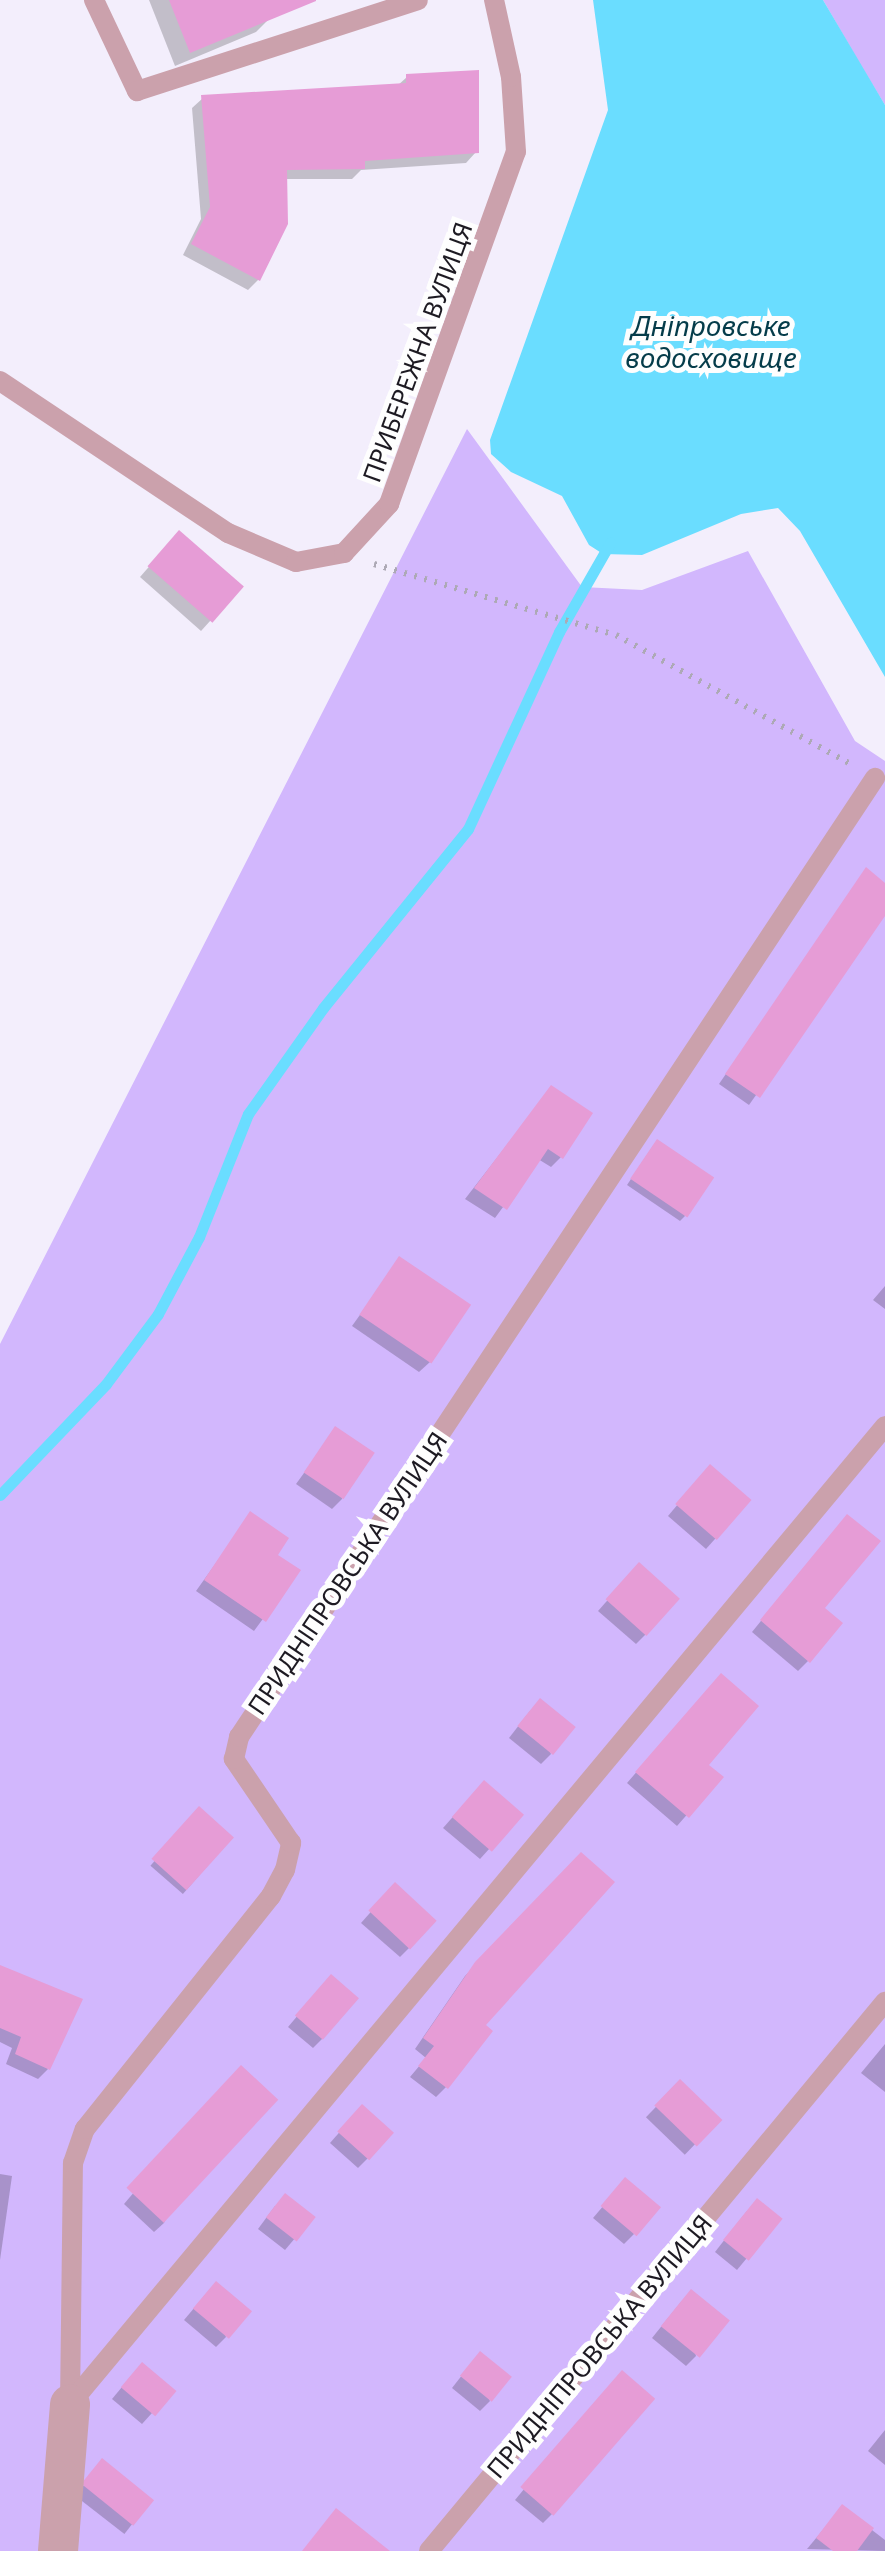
<!DOCTYPE html>
<meta charset="utf-8">
<style>
body{margin:0}
#map{position:relative;width:885px;height:2551px;overflow:hidden;background:#f3eefc;font-family:"Noto Sans",sans-serif}
div>[style]{position:absolute}
[style*='--x']{left:calc(var(--x)*1px);top:calc(var(--y)*1px);width:calc(var(--w)*1px);rotate:calc(var(--a)*1deg)}
.green>*{inset:0;background:#d2b7fd}
.water>*{inset:0;background:#6addff}
.shadow>*{inset:0;background:#0003;transform-origin:0 0}
.stream>*{height:11px;margin:-5.5px;padding:0 5.5px;transform-origin:5.5px;border-radius:5.5px;background:#6addff}
.building>*{inset:0;background:#e69cd6;transform-origin:0 0}
.path>*{height:6px;margin-top:-3px;transform-origin:0;background:repeating-linear-gradient(90deg,#ada9b5 0 2.5px,transparent 0 10.5px)}
.service>*{height:20px;margin:-10px;padding:0 10px;transform-origin:10px;border-radius:10px;background:#cba1ac}
.minor>*{height:40px;margin:-20px;padding:0 20px;transform-origin:20px;border-radius:20px;background:#cba1ac}
span{translate:-50% -50%;white-space:nowrap;text-align:center;line-height:1.15;-webkit-text-stroke:10px #fefefe;paint-order:stroke}
.street-label{font-size:25px;color:#1d1a22}
.water-label{font-size:28px;color:#053c4a;font-style:italic}
</style>
<div id="map">
<div class="green">
<div style="clip-path:polygon(823px 0,885px 0,885px 105px,863px 69px)"></div>
<div style="clip-path:polygon(467px 429px,582px 587px,642px 590px,748px 551px,855px 741px,885px 761px,885px 2551px,0 2551px,0 1344px)"></div>
</div>
<div class="water">
<div style="clip-path:polygon(593px 0,823px 0,885px 105px,885px 677px,800px 531px,778px 508px,741px 514px,642px 555px,603px 554px,589px 545px,562px 496px,511px 472px,491px 454px,490px 440px,608px 110px)"></div>
</div>
<div class="shadow">
<div style="clip-path:polygon(149px 0,265px 0,271px 17px,256px 32px,175px 66px)"></div>
<div style="clip-path:polygon(407px 77px,476px 152px,466px 163px,361px 170px,352px 179px,285px 179px,258px 280px,248px 290px,183px 255px,201px 219px,192px 108px,203px 98px,397px 86px)"></div>
<div style="clip-path:polygon(169px 544px,240px 588px,201px 631px,140px 577px)"></div>
<div style="clip-path:polygon(866px 871px,885px 886px,885px 912px,749px 1105px,719px 1084px)"></div>
<div style="clip-path:polygon(551px 1088px,561px 1157px,551px 1167px,538px 1159px,495px 1218px,465px 1199px)"></div>
<div style="clip-path:polygon(653px 1146px,685px 1216px,680px 1221px,627px 1185px)"></div>
<div style="clip-path:polygon(400px 1259px,430px 1362px,419px 1372px,352px 1326px)"></div>
<div style="clip-path:polygon(885px 1286px,885px 1309px,873px 1300px)"></div>
<div style="clip-path:polygon(336px 1429px,342px 1499px,332px 1509px,296px 1484px)"></div>
<div style="clip-path:polygon(700px 1478px,749px 1501px,706px 1549px,668px 1516px)"></div>
<div style="clip-path:polygon(251px 1514px,274px 1555px,298px 1571px,254px 1631px,196px 1591px)"></div>
<div style="clip-path:polygon(837px 1528px,808px 1661px,798px 1671px,752px 1632px)"></div>
<div style="clip-path:polygon(629px 1576px,646px 1634px,636px 1644px,598px 1611px)"></div>
<div style="clip-path:polygon(711px 1686px,706px 1765px,720px 1777px,677px 1826px,627px 1783px)"></div>
<div style="clip-path:polygon(530px 1711px,551px 1754px,541px 1764px,509px 1738px)"></div>
<div style="clip-path:polygon(474px 1793px,520px 1815px,480px 1859px,443px 1828px)"></div>
<div style="left:199px;top:1810px;width:43px;height:74px;rotate:41deg"></div>
<div style="clip-path:polygon(581px 1855px,446px 2087px,436px 2097px,410px 2077px,426px 2058px,415px 2049px,465px 1976px)"></div>
<div style="clip-path:polygon(385px 1896px,409px 1948px,400px 1957px,361px 1923px)"></div>
<div style="clip-path:polygon(0 1967px,48px 2069px,38px 2079px,6px 2064px,12px 2048px,0 2042px)"></div>
<div style="clip-path:polygon(321px 1988px,323px 2038px,313px 2048px,288px 2027px)"></div>
<div style="clip-path:polygon(885px 2044px,885px 2092px,861px 2073px)"></div>
<div style="clip-path:polygon(231px 2078px,164px 2223px,154px 2232px,124px 2204px)"></div>
<div style="left:680px;top:2082px;width:54px;height:49px;rotate:44deg"></div>
<div style="clip-path:polygon(352px 2118px,368px 2158px,358px 2168px,330px 2143px)"></div>
<div style="clip-path:polygon(0 2174px,12px 2176px,0 2260px)"></div>
<div style="clip-path:polygon(616px 2191px,634px 2234px,624px 2244px,593px 2218px)"></div>
<div style="clip-path:polygon(275px 2206px,312px 2218px,285px 2250px,258px 2229px)"></div>
<div style="clip-path:polygon(747px 2211px,779px 2219px,737px 2270px,715px 2252px)"></div>
<div style="clip-path:polygon(206px 2294px,226px 2337px,216px 2347px,184px 2320px)"></div>
<div style="clip-path:polygon(681px 2302px,696px 2356px,686px 2366px,652px 2338px)"></div>
<div style="clip-path:polygon(470px 2365px,490px 2401px,480px 2411px,452px 2388px)"></div>
<div style="clip-path:polygon(132px 2375px,172px 2391px,142px 2424px,112px 2399px)"></div>
<div style="clip-path:polygon(612px 2383px,553px 2513px,543px 2523px,515px 2500px)"></div>
<div style="clip-path:polygon(885px 2430px,885px 2465px,868px 2451px)"></div>
<div style="left:102px;top:2462px;width:62px;height:43px;rotate:38deg"></div>
<div style="clip-path:polygon(842px 2507px,885px 2540px,885px 2551px,807px 2549px)"></div>
</div>
<div class="stream">
<div style="--x:0;--y:1495;--w:153;--a:-46.3"></div>
<div style="--x:106;--y:1384;--w:87;--a:-53.4"></div>
<div style="--x:158;--y:1314;--w:87;--a:-62"></div>
<div style="--x:199;--y:1237;--w:132;--a:-68.3"></div>
<div style="--x:248;--y:1114;--w:130;--a:-54.7"></div>
<div style="--x:323;--y:1008;--w:230;--a:-51"></div>
<div style="--x:468;--y:829;--w:217;--a:-65.2"></div>
<div style="--x:559;--y:632;--w:103;--a:-60.2"></div>
</div>
<div class="building">
<div style="clip-path:polygon(169px 0,316px 0,316px 1px,190px 53px)"></div>
<div style="clip-path:polygon(479px 70px,479px 153px,365px 161px,365px 169px,287px 170px,288px 224px,260px 281px,191px 244px,210px 207px,201px 95px,406px 83px,406px 74px)"></div>
<div style="left:179px;top:530px;width:86px;height:48px;rotate:41deg"></div>
<div style="clip-path:polygon(866px 867px,885px 883px,885px 916px,760px 1098px,725px 1074px)"></div>
<div style="clip-path:polygon(551px 1085px,593px 1113px,563px 1159px,548px 1149px,507px 1210px,474px 1188px)"></div>
<div style="left:657px;top:1139px;width:69px;height:48px;rotate:34deg"></div>
<div style="left:399px;top:1256px;width:87px;height:71px;rotate:34deg"></div>
<div style="left:335px;top:1426px;width:48px;height:56px;rotate:34deg"></div>
<div style="left:710px;top:1464px;width:55px;height:53px;rotate:41deg"></div>
<div style="clip-path:polygon(250px 1511px,289px 1538px,278px 1555px,301px 1570px,266px 1622px,204px 1580px)"></div>
<div style="clip-path:polygon(847px 1514px,881px 1541px,825px 1608px,843px 1623px,810px 1663px,760px 1620px)"></div>
<div style="left:639px;top:1562px;width:55px;height:50px;rotate:42deg"></div>
<div style="clip-path:polygon(721px 1673px,759px 1706px,709px 1765px,724px 1777px,689px 1818px,635px 1772px)"></div>
<div style="left:540px;top:1698px;width:46px;height:36px;rotate:39deg"></div>
<div style="left:484px;top:1780px;width:53px;height:49px;rotate:41deg"></div>
<div style="left:199px;top:1806px;width:47px;height:71px;rotate:42deg"></div>
<div style="clip-path:polygon(581px 1852px,615px 1882px,486px 2025px,493px 2031px,448px 2089px,418px 2066px,434px 2046px,423px 2038px,475px 1962px)"></div>
<div style="left:395px;top:1882px;width:57px;height:39px;rotate:43deg"></div>
<div style="clip-path:polygon(0 1965px,83px 1999px,50px 2070px,15px 2054px,21px 2037px,0 2028px)"></div>
<div style="left:331px;top:1974px;width:37px;height:55px;rotate:41deg"></div>
<div style="left:241px;top:2065px;width:51px;height:168px;rotate:43deg"></div>
<div style="left:680px;top:2079px;width:59px;height:37px;rotate:44deg"></div>
<div style="left:362px;top:2104px;width:43px;height:37px;rotate:42deg"></div>
<div style="left:625px;top:2177px;width:47px;height:38px;rotate:40deg"></div>
<div style="left:285px;top:2193px;width:39px;height:31px;rotate:38deg"></div>
<div style="left:757px;top:2198px;width:33px;height:54px;rotate:39deg"></div>
<div style="left:216px;top:2281px;width:47px;height:36px;rotate:40deg"></div>
<div style="left:691px;top:2289px;width:50px;height:48px;rotate:39deg"></div>
<div style="left:480px;top:2351px;width:41px;height:32px;rotate:39deg"></div>
<div style="left:142px;top:2362px;width:45px;height:33px;rotate:40deg"></div>
<div style="left:622px;top:2370px;width:44px;height:155px;rotate:41deg"></div>
<div style="left:102px;top:2458px;width:67px;height:33px;rotate:39deg"></div>
<div style="clip-path:polygon(842px 2504px,874px 2528px,857px 2551px,833px 2551px,816px 2538px)"></div>
<div style="clip-path:polygon(336px 2508px,390px 2551px,302px 2551px)"></div>
</div>
<div class="path">
<div style="--x:374;--y:564;--w:252;--a:16.4"></div>
<div style="--x:616;--y:635;--w:269;--a:28.8"></div>
</div>
<div class="service">
<div style="--x:94;--y:0;--w:101;--a:64.7"></div>
<div style="--x:137;--y:91;--w:295;--a:-17.9"></div>
<div style="--x:0;--y:381;--w:274;--a:33.7"></div>
<div style="--x:228;--y:533;--w:74;--a:23.1"></div>
<div style="--x:296;--y:562;--w:49;--a:-10.6"></div>
<div style="--x:344;--y:553;--w:67;--a:-47.4"></div>
<div style="--x:389;--y:504;--w:374;--a:-70.2"></div>
<div style="--x:516;--y:152;--w:75;--a:-93.8"></div>
<div style="--x:511;--y:77;--w:79;--a:-102.4"></div>
<div style="--x:70;--y:2404;--w:241;--a:-89.3"></div>
<div style="--x:73;--y:2163;--w:36;--a:-71"></div>
<div style="--x:85;--y:2129;--w:298;--a:-51.4"></div>
<div style="--x:271;--y:1896;--w:30;--a:-62"></div>
<div style="--x:285;--y:1870;--w:28;--a:-77"></div>
<div style="--x:291;--y:1843;--w:102;--a:-124.2"></div>
<div style="--x:234;--y:1759;--w:23;--a:-77"></div>
<div style="--x:239;--y:1737;--w:1151;--a:-56.45"></div>
<div style="--x:70;--y:2404;--w:1273;--a:-50.19"></div>
<div style="--x:429;--y:2551;--w:714;--a:-50.29"></div>
</div>
<div class="minor">
<div style="--x:58;--y:2551;--w:147;--a:-85.3"></div>
</div>
<div class="street-label">
<span style="left:417px;top:352px;rotate:-70deg">ПРИБЕРЕЖНА ВУЛИЦЯ</span>
<span style="left:347px;top:1573px;rotate:-56deg">ПРИДНІПРОВСЬКА ВУЛИЦЯ</span>
<span style="left:599px;top:2346px;rotate:-50deg">ПРИДНІПРОВСЬКА ВУЛИЦЯ</span>
</div>
<div class="water-label">
<span style="left:711px;top:341px">Дніпровське<br>водосховище</span>
</div>
</div>
